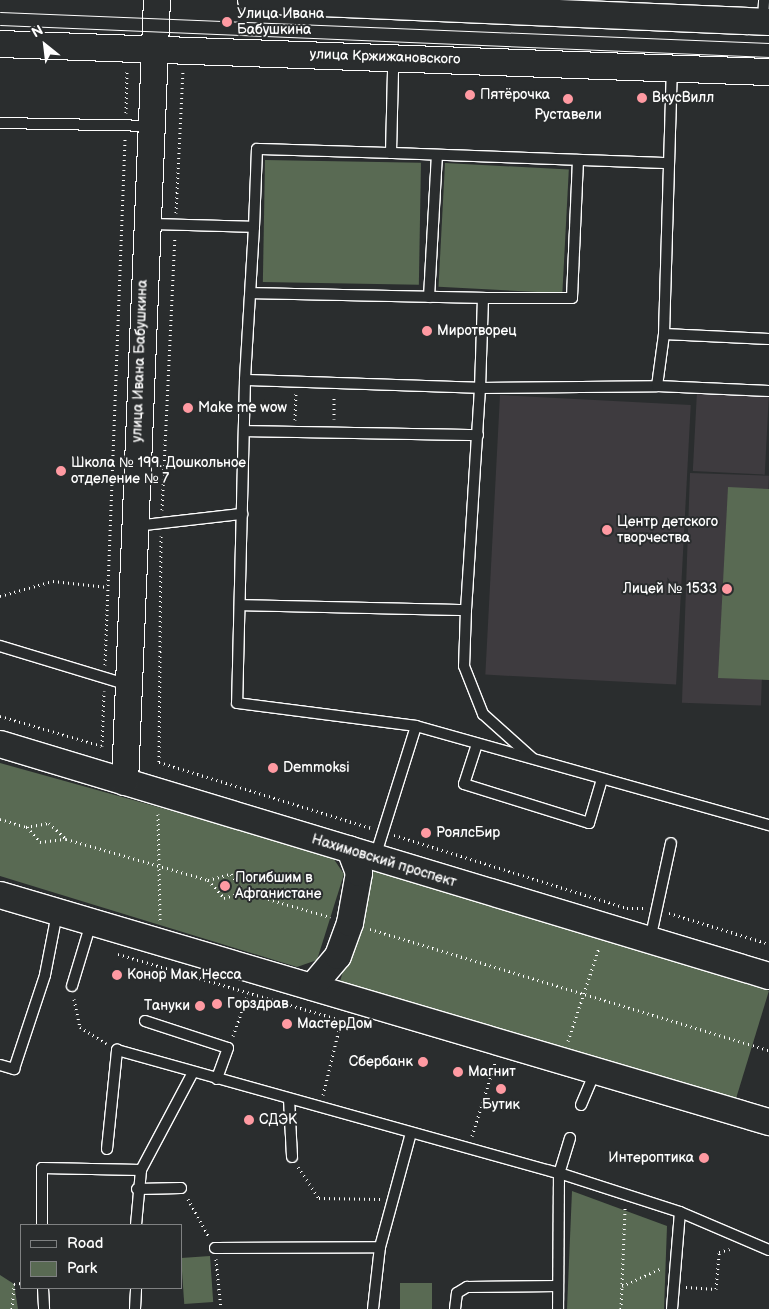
<!DOCTYPE html>
<meta charset="utf-8">
<style>
body{margin:0}
#map{position:relative;width:769px;height:1309px;overflow:hidden;background:#2a2d2e;font-family:"Balsamiq Sans",sans-serif}
div>[style]{position:absolute}
[style*='--x']{left:calc(var(--x)*1px);top:calc(var(--y)*1px);width:calc(var(--w)*1px);rotate:calc(var(--a)*1deg)}
.built>*{inset:0;background:#3e3b3f;transform-origin:0 0}
.green>*{inset:0;background:#596a53;transform-origin:0 0}
.path>*{height:3px;margin-top:-1.5px;transform-origin:0;background:repeating-linear-gradient(90deg,#fff 0 1px,transparent 0 5px)}
.roads{filter:drop-shadow(1px 0 #fff) drop-shadow(-1px 0 #fff) drop-shadow(0 1px #fff) drop-shadow(0 -1px #fff)}
.lane>*{height:10px;margin:-5px;padding:0 5px;transform-origin:5px;border-radius:5px;background:#2a2d2e}
.secondary>*{height:26px;margin:-13px;padding:0 13px;transform-origin:13px;border-radius:13px;background:#2a2d2e}
.tram>*{height:1px;margin:-0.5px;padding:0 0.5px;transform-origin:0.5px;border-radius:0.5px;background:#fff}
.dots>*{width:14px;height:14px;translate:-50% -50%;box-sizing:border-box;border:2px solid #2a2d2e;border-radius:50%}
span{translate:-50% -50%;white-space:nowrap;text-align:center;line-height:1.15;-webkit-text-stroke:4px #2a2d2e;paint-order:stroke}
.poi-label{font-size:14px;color:#fff}
.left{translate:0 -50%;text-align:left}
.right{translate:-100% -50%;text-align:right}
.street-label{font-size:14px;color:#fff}
.legend{position:absolute;left:20px;top:1224px;width:162px;height:65px;box-sizing:border-box;background:#2a2d2e;border:1px solid #7f8182;margin:0;padding:6px 9px;list-style:none;font-size:15px;color:#fff}
.legend li{display:flex;align-items:center;gap:10px;height:25px}
.legend b{width:25px;border:1px solid #7f8182}
.north{position:absolute;left:20px;top:20px;width:50px;height:50px;-webkit-text-stroke:4px #2a2d2e;paint-order:stroke;rotate:331deg;font-size:14px;font-weight:700;line-height:20px;text-align:center;color:#fff}
.north::after{content:'';display:block;margin:auto;width:18px;height:22px;background:#fff;clip-path:polygon(50% 0,100% 100%,50% 72%,0 100%)}
</style>
<div id="map">
<div class="built">
<div style="left:697px;top:391px;width:72px;height:80px;rotate:3deg"></div>
<div style="left:500px;top:395px;width:191px;height:280px;rotate:3deg"></div>
<div style="left:690px;top:473px;width:79px;height:230px;rotate:2deg"></div>
</div>
<div class="green">
<div style="left:265px;top:160px;width:156px;height:122px;rotate:1deg"></div>
<div style="left:445px;top:163px;width:124px;height:124px;rotate:3deg"></div>
<div style="clip-path:polygon(728px 487px,769px 489px,769px 680px,718px 678px)"></div>
<div style="clip-path:polygon(0 763px,331px 855px,344px 874px,317px 960px,297px 967px,0 876px)"></div>
<div style="left:374px;top:870px;width:413px;height:116px;rotate:17deg"></div>
<div style="clip-path:polygon(572px 1191px,667px 1226px,664px 1309px,567px 1309px)"></div>
<div style="left:210px;top:1256px;width:46px;height:29px;rotate:86deg"></div>
<div style="clip-path:polygon(0 1275px,14px 1284px,18px 1309px,0 1309px)"></div>
<div style="left:400px;top:1283px;width:32px;height:26px"></div>
</div>
<div class="path">
<div style="--x:126;--y:113;--w:44;--a:-88.7"></div>
<div style="--x:176;--y:213;--w:142;--a:-87.2"></div>
<div style="--x:334;--y:419;--w:24;--a:-90"></div>
<div style="--x:295;--y:420;--w:27;--a:-88"></div>
<div style="--x:162;--y:510;--w:274;--a:-87.3"></div>
<div style="--x:161;--y:536;--w:226;--a:90.5"></div>
<div style="--x:159;--y:762;--w:222;--a:17.3"></div>
<div style="--x:0;--y:596;--w:55;--a:-15.8"></div>
<div style="--x:53;--y:581;--w:55;--a:6.2"></div>
<div style="--x:105;--y:665;--w:526;--a:-87.82"></div>
<div style="--x:0;--y:716;--w:106;--a:16.4"></div>
<div style="--x:102;--y:746;--w:55;--a:-87.9"></div>
<div style="--x:158;--y:814;--w:106;--a:88.9"></div>
<div style="--x:0;--y:819;--w:27;--a:17"></div>
<div style="--x:26;--y:827;--w:23;--a:-10"></div>
<div style="--x:49;--y:823;--w:23;--a:43"></div>
<div style="--x:66;--y:839;--w:148;--a:16.1"></div>
<div style="--x:208;--y:880;--w:24;--a:-15"></div>
<div style="--x:231;--y:874;--w:22;--a:54"></div>
<div style="--x:244;--y:892;--w:90;--a:16.2"></div>
<div style="--x:27;--y:827;--w:20;--a:49"></div>
<div style="--x:40;--y:842;--w:26;--a:-7"></div>
<div style="--x:394;--y:835;--w:244;--a:17.4"></div>
<div style="--x:627;--y:908;--w:17;--a:0"></div>
<div style="--x:208;--y:880;--w:24;--a:48"></div>
<div style="--x:224;--y:898;--w:21;--a:-17"></div>
<div style="--x:669;--y:913;--w:105;--a:17.2"></div>
<div style="--x:370;--y:929;--w:417;--a:16.9"></div>
<div style="--x:118;--y:954;--w:243;--a:16.5"></div>
<div style="--x:74;--y:999;--w:29;--a:78"></div>
<div style="--x:80;--y:1027;--w:31;--a:32"></div>
<div style="--x:233;--y:1036;--w:45;--a:-70.3"></div>
<div style="--x:568;--y:1041;--w:98;--a:-71.6"></div>
<div style="--x:323;--y:1095;--w:76;--a:-76.3"></div>
<div style="--x:472;--y:1136;--w:77;--a:-72.5"></div>
<div style="--x:298;--y:1167;--w:37;--a:56"></div>
<div style="--x:319;--y:1198;--w:62;--a:0.9"></div>
<div style="--x:188;--y:1199;--w:43;--a:61.1"></div>
<div style="--x:216;--y:1259;--w:50;--a:84.3"></div>
<div style="--x:622;--y:1286;--w:44;--a:-24.2"></div>
<div style="--x:686;--y:1287;--w:30;--a:4"></div>
<div style="--x:716;--y:1289;--w:37;--a:-85"></div>
<div style="--x:719;--y:1252;--w:11;--a:-15"></div>
<div style="--x:12;--y:1309;--w:25;--a:-85"></div>
<div style="--x:14;--y:1284;--w:7;--a:-8"></div>
<div style="--x:621;--y:1309;--w:101;--a:-87.7"></div>
</div>
<div class="roads">
<div class="lane">
<div style="--x:763;--y:21;--w:21;--a:-87"></div>
<div style="--x:0;--y:123;--w:150;--a:1.1"></div>
<div style="--x:391;--y:153;--w:275;--a:2.1"></div>
<div style="--x:578;--y:160;--w:138;--a:92.5"></div>
<div style="--x:572;--y:298;--w:89;--a:180"></div>
<div style="--x:483;--y:298;--w:90;--a:91.9"></div>
<div style="--x:480;--y:388;--w:177;--a:-0.6"></div>
<div style="--x:657;--y:386;--w:112;--a:2.6"></div>
<div style="--x:149;--y:224;--w:105;--a:1.6"></div>
<div style="--x:254;--y:227;--w:153;--a:93.4"></div>
<div style="--x:245;--y:380;--w:323;--a:91.4"></div>
<div style="--x:237;--y:703;--w:180;--a:7.3"></div>
<div style="--x:254;--y:227;--w:78;--a:-87.8"></div>
<div style="--x:257;--y:149;--w:134;--a:1.7"></div>
<div style="--x:391;--y:153;--w:82;--a:-88.6"></div>
<div style="--x:393;--y:71;--w:12;--a:-59"></div>
<div style="--x:251;--y:293;--w:232;--a:1.2"></div>
<div style="--x:429;--y:297;--w:142;--a:-86.8"></div>
<div style="--x:664;--y:334;--w:105;--a:2.7"></div>
<div style="--x:245;--y:380;--w:235;--a:1.9"></div>
<div style="--x:480;--y:388;--w:222;--a:93.6"></div>
<div style="--x:657;--y:386;--w:52;--a:-82.3"></div>
<div style="--x:664;--y:334;--w:264;--a:-88.3"></div>
<div style="--x:245;--y:431;--w:233;--a:1"></div>
<div style="--x:136;--y:526;--w:107;--a:-6.5"></div>
<div style="--x:240;--y:605;--w:226;--a:1.3"></div>
<div style="--x:466;--y:610;--w:56;--a:92"></div>
<div style="--x:464;--y:666;--w:52;--a:68.4"></div>
<div style="--x:483;--y:714;--w:66;--a:41.9"></div>
<div style="--x:0;--y:646;--w:134;--a:16.9"></div>
<div style="--x:477;--y:744;--w:42;--a:108"></div>
<div style="--x:464;--y:784;--w:131;--a:17.3"></div>
<div style="--x:589;--y:823;--w:46;--a:-73.5"></div>
<div style="--x:375;--y:857;--w:137;--a:-72.6"></div>
<div style="--x:416;--y:726;--w:367;--a:15.7"></div>
<div style="--x:650;--y:940;--w:99;--a:-77.8"></div>
<div style="--x:72;--y:986;--w:66;--a:-73.2"></div>
<div style="--x:145;--y:1021;--w:87;--a:18"></div>
<div style="--x:228;--y:1048;--w:33;--a:110"></div>
<div style="--x:0;--y:1065;--w:15;--a:16"></div>
<div style="--x:14;--y:1069;--w:99;--a:-71.7"></div>
<div style="--x:45;--y:975;--w:63;--a:-79"></div>
<div style="--x:289;--y:1099;--w:58;--a:87"></div>
<div style="--x:581;--y:1105;--w:36;--a:-67"></div>
<div style="--x:570;--y:1138;--w:37;--a:107"></div>
<div style="--x:559;--y:1173;--w:127;--a:17.9"></div>
<div style="--x:680;--y:1212;--w:97;--a:23.1"></div>
<div style="--x:107;--y:1149;--w:100;--a:-84.2"></div>
<div style="--x:117;--y:1050;--w:459;--a:15.6"></div>
<div style="--x:559;--y:1173;--w:136;--a:90.4"></div>
<div style="--x:137;--y:1189;--w:44;--a:-1.3"></div>
<div style="--x:42;--y:1225;--w:57;--a:-90"></div>
<div style="--x:42;--y:1168;--w:99;--a:1.2"></div>
<div style="--x:141;--y:1170;--w:111;--a:-62"></div>
<div style="--x:136;--y:1225;--w:55;--a:-84.8"></div>
<div style="--x:215;--y:1248;--w:165;--a:-0.3"></div>
<div style="--x:43;--y:1288;--w:21;--a:87"></div>
<div style="--x:135;--y:1309;--w:21;--a:-87"></div>
<div style="--x:373;--y:1309;--w:62;--a:-83.6"></div>
<div style="--x:380;--y:1247;--w:118;--a:-74.8"></div>
<div style="--x:455;--y:1309;--w:16;--a:-83"></div>
<div style="--x:457;--y:1293;--w:12;--a:-31"></div>
<div style="--x:467;--y:1287;--w:91;--a:-0.6"></div>
<div style="--x:672;--y:1309;--w:97;--a:-85.3"></div>
</div>
<div class="secondary">
<div style="--x:251;--y:0;--w:518;--a:2.43"></div>
<div style="--x:0;--y:44;--w:770;--a:2.09"></div>
<div style="--x:0;--y:744;--w:803;--a:16.79"></div>
<div style="--x:125;--y:782;--w:783;--a:-87.66"></div>
<div style="--x:0;--y:895;--w:802;--a:16.45"></div>
<div style="--x:312;--y:987;--w:40;--a:-50"></div>
<div style="--x:338;--y:956;--w:35;--a:-70"></div>
<div style="--x:350;--y:923;--w:51;--a:-79.8"></div>
<div style="--x:359;--y:873;--w:25;--a:-111"></div>
</div>
</div>
<div class="tram">
<div style="--x:0;--y:12;--w:770;--a:2.31"></div>
<div style="--x:0;--y:25;--w:770;--a:2.38"></div>
</div>
<div class="dots">
<div style="left:227px;top:22px;background:#ff9aa2"></div>
<div style="left:470px;top:95px;background:#ff9aa2"></div>
<div style="left:642px;top:98px;background:#ff9aa2"></div>
<div style="left:568px;top:99px;background:#ff9aa2"></div>
<div style="left:427px;top:331px;background:#ff9aa2"></div>
<div style="left:188px;top:408px;background:#ff9aa2"></div>
<div style="left:61px;top:471px;background:#ff9aa2"></div>
<div style="left:607px;top:530px;background:#ff9aa2"></div>
<div style="left:727px;top:589px;background:#ff9aa2"></div>
<div style="left:273px;top:768px;background:#ff9aa2"></div>
<div style="left:426px;top:833px;background:#ff9aa2"></div>
<div style="left:225px;top:886px;background:#ff9aa2"></div>
<div style="left:117px;top:975px;background:#ff9aa2"></div>
<div style="left:217px;top:1004px;background:#ff9aa2"></div>
<div style="left:200px;top:1006px;background:#ff9aa2"></div>
<div style="left:287px;top:1024px;background:#ff9aa2"></div>
<div style="left:423px;top:1062px;background:#ff9aa2"></div>
<div style="left:458px;top:1072px;background:#ff9aa2"></div>
<div style="left:501px;top:1089px;background:#ff9aa2"></div>
<div style="left:249px;top:1120px;background:#ff9aa2"></div>
<div style="left:704px;top:1158px;background:#ff9aa2"></div>
</div>
<div class="poi-label">
<span class="left" style="left:237px;top:22px">Улица Ивана<br>Бабушкина</span>
<span class="left" style="left:480px;top:95px">Пятёрочка</span>
<span class="left" style="left:652px;top:98px">ВкусВилл</span>
<span style="left:568px;top:115px">Руставели</span>
<span class="left" style="left:437px;top:331px">Миротворец</span>
<span class="left" style="left:198px;top:408px">Make me wow</span>
<span class="left" style="left:71px;top:471px">Школа № 199. Дошкольное<br>отделение № 7</span>
<span class="left" style="left:617px;top:530px">Центр детского<br>творчества</span>
<span class="right" style="left:717px;top:589px">Лицей № 1533</span>
<span class="left" style="left:283px;top:768px">Demmoksi</span>
<span class="left" style="left:436px;top:833px">РоялсБир</span>
<span class="left" style="left:235px;top:886px">Погибшим в<br>Афганистане</span>
<span class="left" style="left:127px;top:975px">Конор Мак Несса</span>
<span class="left" style="left:227px;top:1004px">Горздрав</span>
<span class="right" style="left:190px;top:1006px">Тануки</span>
<span class="left" style="left:297px;top:1024px">МастерДом</span>
<span class="right" style="left:413px;top:1062px">Сбербанк</span>
<span class="left" style="left:468px;top:1072px">Магнит</span>
<span style="left:501px;top:1105px">Бутик</span>
<span class="left" style="left:259px;top:1120px">СДЭК</span>
<span class="right" style="left:694px;top:1158px">Интероптика</span>
</div>
<div class="street-label">
<span style="left:385px;top:57px;rotate:2deg">улица Кржижановского</span>
<span style="left:140px;top:361px;rotate:-88deg">улица Ивана Бабушкина</span>
<span style="left:384px;top:861px;rotate:17deg">Нахимовский проспект</span>
</div>
<ul class="legend">
<li><b style="height:6px;background:#2a2d2e"></b>Road</li>
<li><b style="height:14px;background:#596a53"></b>Park</li>
</ul>
<div class="north">N</div>
</div>
